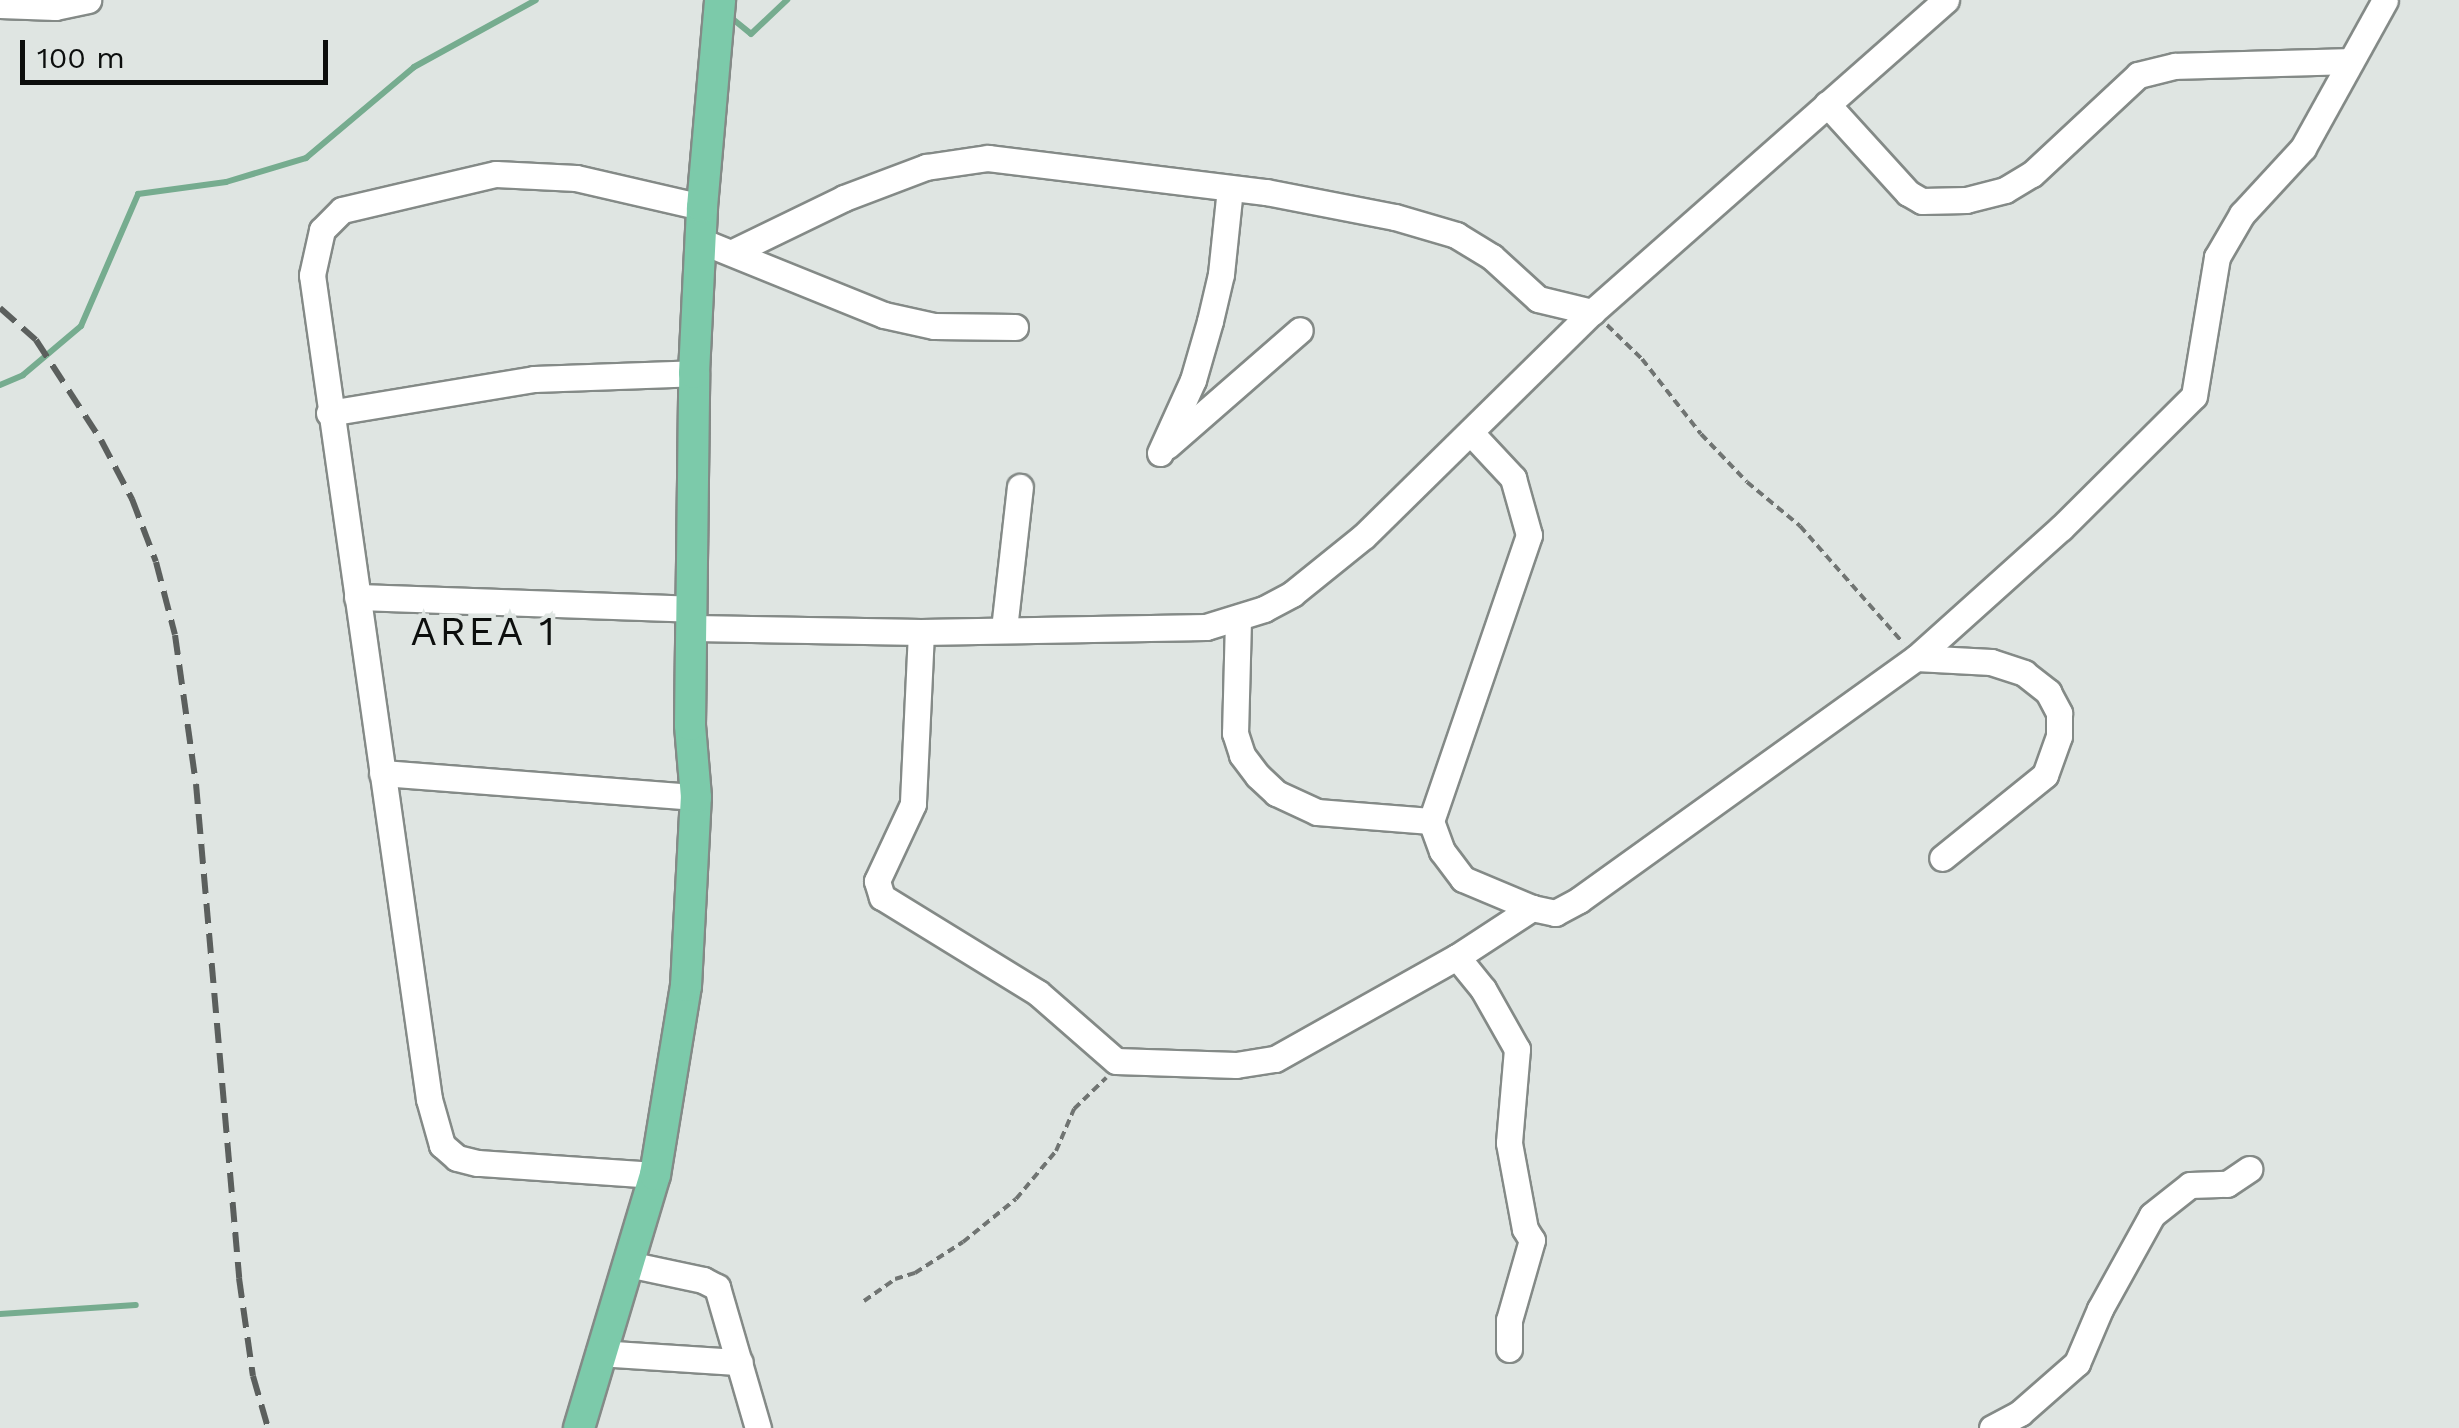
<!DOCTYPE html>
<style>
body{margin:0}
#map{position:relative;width:2459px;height:1428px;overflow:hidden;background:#dfe5e2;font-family:"Work Sans",sans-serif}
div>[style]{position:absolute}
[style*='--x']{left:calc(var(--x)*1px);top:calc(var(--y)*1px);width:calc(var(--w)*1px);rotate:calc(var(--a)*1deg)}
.stream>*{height:6px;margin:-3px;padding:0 3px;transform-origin:3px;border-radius:3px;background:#76ac8f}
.path>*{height:4px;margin-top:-2px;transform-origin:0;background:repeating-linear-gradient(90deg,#707472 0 8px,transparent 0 13px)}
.roads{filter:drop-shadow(2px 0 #848a87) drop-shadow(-2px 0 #848a87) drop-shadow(0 2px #848a87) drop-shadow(0 -2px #848a87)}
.minor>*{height:25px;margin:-12.5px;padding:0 12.5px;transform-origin:12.5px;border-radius:12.5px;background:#fff}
.major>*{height:30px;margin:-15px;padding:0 15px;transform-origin:15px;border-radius:15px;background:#7ccaaa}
.rail>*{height:6px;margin-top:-3px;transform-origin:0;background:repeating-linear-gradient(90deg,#5b5f5d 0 20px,transparent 0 30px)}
span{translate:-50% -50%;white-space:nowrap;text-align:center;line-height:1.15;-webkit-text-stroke:9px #dfe5e2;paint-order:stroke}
.quarter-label{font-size:40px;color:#0c0e0d;letter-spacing:2.5px}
.scale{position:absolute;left:20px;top:40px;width:308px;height:45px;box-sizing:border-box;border:5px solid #0c0e0d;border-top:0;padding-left:12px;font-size:30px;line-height:35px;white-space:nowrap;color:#0c0e0d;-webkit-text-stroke:8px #dfe5e2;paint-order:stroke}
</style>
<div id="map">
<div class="stream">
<div style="--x:729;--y:16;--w:28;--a:39"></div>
<div style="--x:751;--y:34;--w:50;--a:-43.4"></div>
<div style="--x:0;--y:385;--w:25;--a:-23"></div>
<div style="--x:23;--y:375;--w:76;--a:-40.2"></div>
<div style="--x:81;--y:326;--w:144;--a:-66.6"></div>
<div style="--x:138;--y:194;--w:89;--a:-7.8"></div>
<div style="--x:226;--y:182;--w:84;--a:-16.7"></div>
<div style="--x:306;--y:158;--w:141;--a:-40.1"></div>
<div style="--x:414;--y:67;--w:139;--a:-28.8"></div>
<div style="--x:0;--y:1314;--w:136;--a:-3.8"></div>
</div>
<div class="path">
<div style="--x:1607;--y:325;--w:49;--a:44.2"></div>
<div style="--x:1642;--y:359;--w:95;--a:51.8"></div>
<div style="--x:1701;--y:434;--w:66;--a:46.2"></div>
<div style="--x:1747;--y:482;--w:69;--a:39.7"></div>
<div style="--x:1800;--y:526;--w:156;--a:48.6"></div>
<div style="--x:864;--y:1301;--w:38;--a:-35"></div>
<div style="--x:895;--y:1279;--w:21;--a:-17"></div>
<div style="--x:915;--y:1273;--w:57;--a:-32.9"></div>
<div style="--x:963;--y:1242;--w:68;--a:-39.1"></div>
<div style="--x:1016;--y:1199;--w:62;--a:-50.2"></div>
<div style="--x:1056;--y:1151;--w:46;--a:-66.8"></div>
<div style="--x:1074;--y:1109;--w:45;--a:-44.1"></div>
</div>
<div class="roads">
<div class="minor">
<div style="--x:0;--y:5;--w:55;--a:2.1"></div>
<div style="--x:55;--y:7;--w:34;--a:-12"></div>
<div style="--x:1827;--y:104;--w:120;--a:47.7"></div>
<div style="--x:1908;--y:193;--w:16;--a:30"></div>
<div style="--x:1922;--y:201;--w:44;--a:-1.3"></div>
<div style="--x:1966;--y:200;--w:40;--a:-14.4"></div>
<div style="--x:2005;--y:190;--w:31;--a:-31"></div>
<div style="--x:2032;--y:174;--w:145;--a:-43"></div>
<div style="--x:2138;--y:75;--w:38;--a:-14"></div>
<div style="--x:2175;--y:66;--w:174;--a:-1.6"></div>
<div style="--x:701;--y:241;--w:197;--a:22"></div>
<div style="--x:884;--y:315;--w:51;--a:12.4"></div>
<div style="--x:934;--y:326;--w:81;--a:0.7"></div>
<div style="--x:735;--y:251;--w:121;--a:-25.9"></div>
<div style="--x:844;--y:198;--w:88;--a:-20.7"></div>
<div style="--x:926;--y:167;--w:63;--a:-8.3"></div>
<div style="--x:988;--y:158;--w:280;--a:7"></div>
<div style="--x:1266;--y:192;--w:131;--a:11"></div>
<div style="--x:1395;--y:217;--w:64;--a:16.4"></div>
<div style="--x:1456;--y:235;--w:42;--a:31.4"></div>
<div style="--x:1492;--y:257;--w:62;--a:42.4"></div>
<div style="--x:1538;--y:299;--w:56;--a:13.5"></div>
<div style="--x:329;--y:413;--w:208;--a:-9.4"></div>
<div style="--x:534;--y:379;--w:160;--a:-2.1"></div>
<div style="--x:1471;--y:433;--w:62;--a:47"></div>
<div style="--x:1513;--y:478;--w:59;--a:74.3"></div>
<div style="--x:1529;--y:535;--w:302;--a:108.9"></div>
<div style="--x:1431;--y:821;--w:32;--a:70"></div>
<div style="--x:1442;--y:851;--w:35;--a:53"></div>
<div style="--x:1463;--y:879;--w:75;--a:22.8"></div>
<div style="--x:1532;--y:908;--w:24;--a:12"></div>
<div style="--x:1555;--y:913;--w:27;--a:-28"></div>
<div style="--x:1579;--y:900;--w:415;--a:-35.7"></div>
<div style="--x:1916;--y:658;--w:195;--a:-41.9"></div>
<div style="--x:2061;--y:528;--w:187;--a:-44.8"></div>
<div style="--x:2194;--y:396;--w:141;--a:-80.6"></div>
<div style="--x:2217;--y:257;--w:50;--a:-59.8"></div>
<div style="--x:2242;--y:214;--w:90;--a:-47.3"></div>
<div style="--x:2303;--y:148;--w:169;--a:-61"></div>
<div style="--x:1167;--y:446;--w:176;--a:-41.1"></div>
<div style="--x:1160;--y:453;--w:80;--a:-65.7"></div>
<div style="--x:1193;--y:380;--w:61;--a:-73.9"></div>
<div style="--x:1210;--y:321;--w:48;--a:-76.8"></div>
<div style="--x:1221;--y:274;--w:86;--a:-84"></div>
<div style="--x:357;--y:597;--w:336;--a:2"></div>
<div style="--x:1238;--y:620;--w:113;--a:91.5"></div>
<div style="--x:1235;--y:733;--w:23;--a:72"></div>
<div style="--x:1242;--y:755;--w:26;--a:53"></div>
<div style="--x:1258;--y:776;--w:25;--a:43"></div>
<div style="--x:1276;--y:793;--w:45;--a:24.9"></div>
<div style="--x:1317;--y:812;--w:114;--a:4.5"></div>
<div style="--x:694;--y:628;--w:227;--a:1"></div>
<div style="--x:921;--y:632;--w:285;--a:-1"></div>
<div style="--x:1206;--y:627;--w:61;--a:-17.2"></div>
<div style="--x:1264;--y:609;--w:32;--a:-28"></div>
<div style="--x:1292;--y:594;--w:92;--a:-38.9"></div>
<div style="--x:1364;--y:536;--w:320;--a:-44.5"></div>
<div style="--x:1592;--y:312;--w:472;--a:-41.4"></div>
<div style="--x:1004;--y:629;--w:143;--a:-83.6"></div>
<div style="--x:921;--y:632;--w:172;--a:92.7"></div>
<div style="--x:913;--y:804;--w:85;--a:115.1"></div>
<div style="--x:877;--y:881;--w:17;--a:73"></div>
<div style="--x:882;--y:897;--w:183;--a:31.6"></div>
<div style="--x:1038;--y:993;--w:103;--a:41.1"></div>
<div style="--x:1116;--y:1061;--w:120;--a:1.9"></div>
<div style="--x:1236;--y:1065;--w:39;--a:-9"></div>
<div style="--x:1275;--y:1059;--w:209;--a:-29.3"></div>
<div style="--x:1457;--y:957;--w:90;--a:-33.2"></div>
<div style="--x:1916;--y:658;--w:75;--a:3.1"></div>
<div style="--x:1991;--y:662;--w:35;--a:18"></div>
<div style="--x:2024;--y:673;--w:31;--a:38"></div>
<div style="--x:2048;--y:692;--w:24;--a:62"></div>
<div style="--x:2059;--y:713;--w:23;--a:90"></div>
<div style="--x:2059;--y:736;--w:41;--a:109.7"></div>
<div style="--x:2045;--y:775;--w:132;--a:141.1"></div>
<div style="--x:382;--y:773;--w:315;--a:4.4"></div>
<div style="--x:1457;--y:957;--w:41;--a:50.9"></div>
<div style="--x:1483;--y:989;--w:69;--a:60.5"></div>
<div style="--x:1517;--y:1049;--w:94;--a:94.9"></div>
<div style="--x:1509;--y:1143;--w:87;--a:79.5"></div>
<div style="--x:1525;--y:1229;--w:13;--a:58"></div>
<div style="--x:1532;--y:1240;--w:83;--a:106"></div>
<div style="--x:1509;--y:1320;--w:29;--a:90"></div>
<div style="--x:655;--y:1175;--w:178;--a:-176.1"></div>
<div style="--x:477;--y:1163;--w:21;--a:-166"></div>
<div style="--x:457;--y:1158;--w:20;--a:-139"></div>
<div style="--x:442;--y:1145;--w:48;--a:-105.8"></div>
<div style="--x:429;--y:1099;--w:832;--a:-98.08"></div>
<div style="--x:312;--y:275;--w:46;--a:-77.5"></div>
<div style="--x:322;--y:230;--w:28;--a:-45"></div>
<div style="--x:342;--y:210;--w:158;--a:-13.2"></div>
<div style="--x:496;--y:174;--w:80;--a:2.9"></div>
<div style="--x:576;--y:178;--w:129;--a:13"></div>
<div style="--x:628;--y:1264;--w:77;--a:12"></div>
<div style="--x:703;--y:1280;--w:16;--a:27"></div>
<div style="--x:717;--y:1287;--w:147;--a:73.8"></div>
<div style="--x:599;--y:1353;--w:141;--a:3.7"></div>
<div style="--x:1992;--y:1428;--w:32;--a:-28"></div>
<div style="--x:2020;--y:1413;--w:76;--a:-41.3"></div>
<div style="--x:2077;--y:1363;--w:59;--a:-66.9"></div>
<div style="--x:2100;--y:1309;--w:107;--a:-61"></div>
<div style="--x:2152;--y:1215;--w:48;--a:-38.3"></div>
<div style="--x:2190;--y:1185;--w:37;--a:-2"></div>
<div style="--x:2227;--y:1184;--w:27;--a:-34"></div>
</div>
<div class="major">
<div style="--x:579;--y:1428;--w:264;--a:-73.3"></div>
<div style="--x:655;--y:1175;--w:192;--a:-80.7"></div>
<div style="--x:686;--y:986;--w:189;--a:-87"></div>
<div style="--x:696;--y:797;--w:72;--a:-94.8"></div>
<div style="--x:690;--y:725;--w:352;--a:-89.3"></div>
<div style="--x:694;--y:373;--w:166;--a:-87.2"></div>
<div style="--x:702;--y:207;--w:208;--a:-85"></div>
</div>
</div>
<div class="rail">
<div style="--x:0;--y:308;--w:48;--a:41.6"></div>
<div style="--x:36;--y:340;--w:119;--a:57"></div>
<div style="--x:101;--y:440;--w:67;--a:62.3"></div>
<div style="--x:132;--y:499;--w:67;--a:69.1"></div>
<div style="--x:156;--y:562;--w:75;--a:75.4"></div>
<div style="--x:175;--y:635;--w:150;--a:82"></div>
<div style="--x:196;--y:784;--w:496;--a:85"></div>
<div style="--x:239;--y:1278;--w:99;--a:81.9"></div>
<div style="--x:253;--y:1376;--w:54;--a:73.9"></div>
</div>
<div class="quarter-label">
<span style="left:484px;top:632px">AREA 1</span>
</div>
<div class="scale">100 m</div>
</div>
